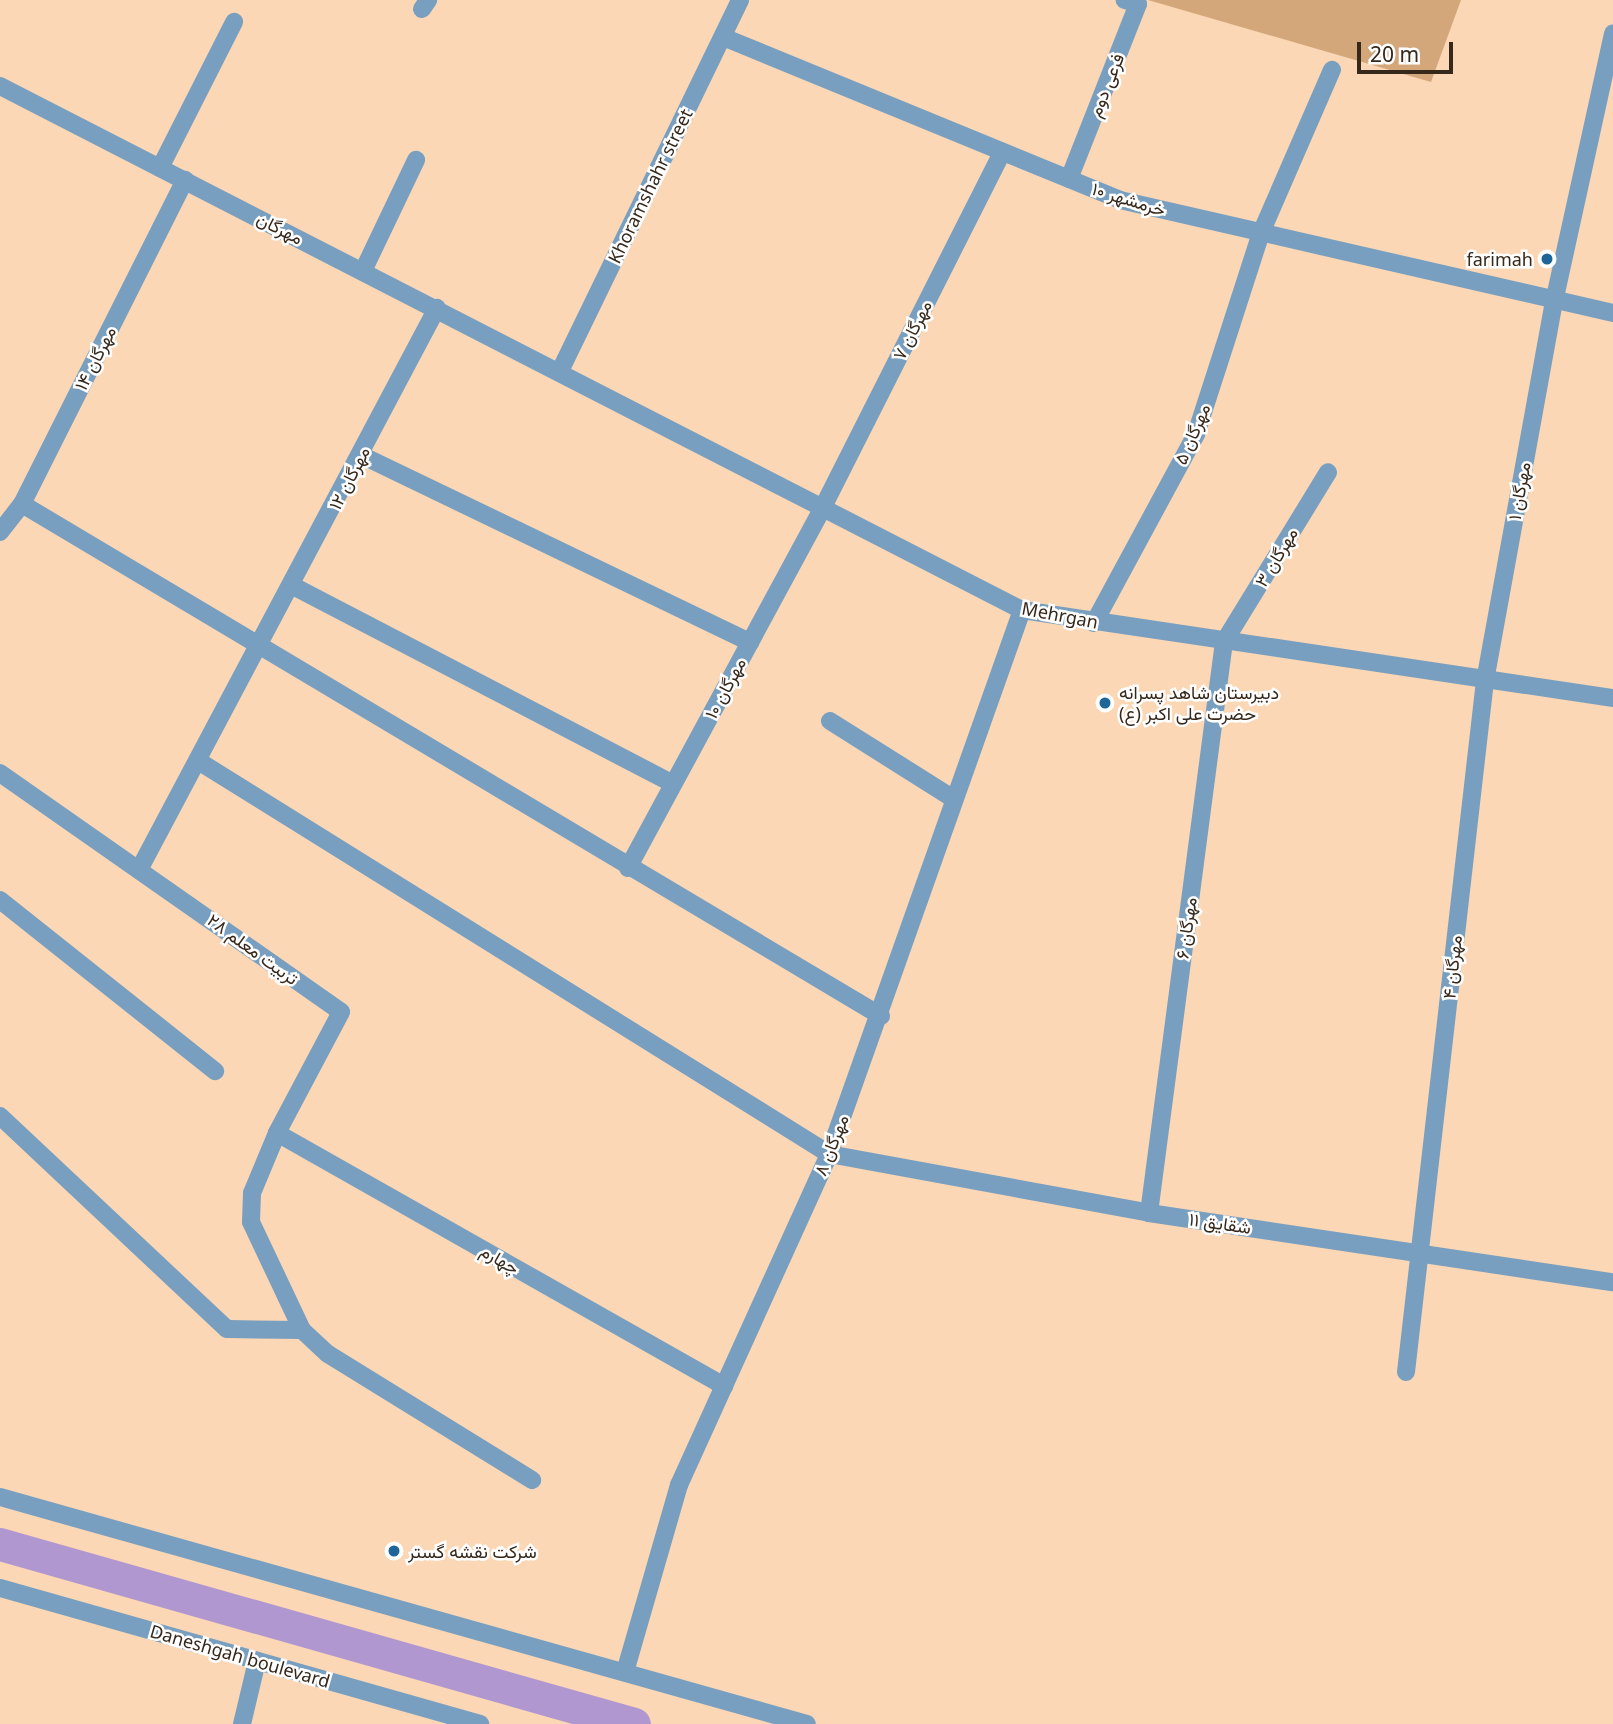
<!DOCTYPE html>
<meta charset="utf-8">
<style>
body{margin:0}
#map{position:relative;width:1613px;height:1724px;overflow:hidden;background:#fbd7b5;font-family:"Noto Sans",Vazirmatn,sans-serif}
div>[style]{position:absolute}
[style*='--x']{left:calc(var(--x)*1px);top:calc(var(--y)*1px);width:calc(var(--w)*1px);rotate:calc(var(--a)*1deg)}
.green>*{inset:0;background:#d4a77b}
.canal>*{height:33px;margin:-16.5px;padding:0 16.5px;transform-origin:16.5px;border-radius:16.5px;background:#b097cf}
.minor>*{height:18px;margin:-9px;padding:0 9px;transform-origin:9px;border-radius:9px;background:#789fc0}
.dots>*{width:19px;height:19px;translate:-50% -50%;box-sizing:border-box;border:4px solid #fff;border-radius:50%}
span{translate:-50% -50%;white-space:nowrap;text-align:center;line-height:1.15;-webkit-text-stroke:5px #fff;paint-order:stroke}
.street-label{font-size:18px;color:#36281b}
.poi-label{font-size:18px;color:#36281b}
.right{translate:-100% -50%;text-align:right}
.left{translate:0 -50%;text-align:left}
.scale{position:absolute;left:1357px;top:42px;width:96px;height:32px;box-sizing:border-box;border:4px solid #36281b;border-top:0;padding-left:9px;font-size:21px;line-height:24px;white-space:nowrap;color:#36281b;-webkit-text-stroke:5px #fff;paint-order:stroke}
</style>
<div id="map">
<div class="green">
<div style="clip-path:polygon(1148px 0,1461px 0,1431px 82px)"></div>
</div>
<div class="canal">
<div style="--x:0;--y:1544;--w:659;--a:15.85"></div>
</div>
<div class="minor">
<div style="--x:422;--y:9;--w:11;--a:-56"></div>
<div style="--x:723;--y:37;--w:429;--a:22.3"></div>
<div style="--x:1120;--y:200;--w:506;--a:12.91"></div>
<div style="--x:0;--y:86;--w:1149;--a:27.15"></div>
<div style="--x:1022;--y:610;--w:598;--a:8.47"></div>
<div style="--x:160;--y:168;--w:164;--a:-63.1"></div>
<div style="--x:1069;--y:179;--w:188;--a:-68.5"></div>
<div style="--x:1138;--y:4;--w:14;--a:-163"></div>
<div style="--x:364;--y:269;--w:121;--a:-64.5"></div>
<div style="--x:560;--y:371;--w:412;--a:-64.1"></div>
<div style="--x:361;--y:455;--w:432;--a:25.7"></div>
<div style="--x:22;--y:504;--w:1000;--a:30.8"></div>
<div style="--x:0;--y:532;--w:36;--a:-52"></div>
<div style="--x:22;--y:504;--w:363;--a:-63.3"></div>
<div style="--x:293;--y:586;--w:428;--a:27.5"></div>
<div style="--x:1094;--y:623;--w:215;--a:-61.6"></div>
<div style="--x:1196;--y:434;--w:211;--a:-72.1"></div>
<div style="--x:1261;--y:233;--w:178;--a:-66.5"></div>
<div style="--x:830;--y:721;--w:146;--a:32.2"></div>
<div style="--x:200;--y:762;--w:741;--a:31.93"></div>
<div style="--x:829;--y:1154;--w:325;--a:10.4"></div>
<div style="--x:1149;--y:1213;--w:469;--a:8.5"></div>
<div style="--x:0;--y:773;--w:416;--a:35"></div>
<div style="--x:341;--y:1012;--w:137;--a:117.9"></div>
<div style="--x:277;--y:1133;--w:65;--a:112.6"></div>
<div style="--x:252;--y:1193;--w:29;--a:92"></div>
<div style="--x:251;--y:1222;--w:119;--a:64.7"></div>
<div style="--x:302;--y:1330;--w:35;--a:43"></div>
<div style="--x:328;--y:1354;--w:240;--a:31.7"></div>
<div style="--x:140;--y:868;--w:634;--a:-62.06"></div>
<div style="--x:628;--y:868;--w:408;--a:-61.6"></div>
<div style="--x:822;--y:509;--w:400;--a:-63.2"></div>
<div style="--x:0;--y:900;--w:275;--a:38.5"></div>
<div style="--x:0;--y:1116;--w:311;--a:43.2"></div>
<div style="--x:227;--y:1329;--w:75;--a:0.8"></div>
<div style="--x:277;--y:1133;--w:514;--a:29.51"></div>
<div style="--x:1149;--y:1213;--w:576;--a:-82.52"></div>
<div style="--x:1224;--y:642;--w:199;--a:-58.5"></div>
<div style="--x:1406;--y:1372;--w:696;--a:-83.48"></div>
<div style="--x:1485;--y:681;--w:385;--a:-79.7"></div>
<div style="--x:1554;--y:302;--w:275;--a:-77.6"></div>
<div style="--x:0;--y:1497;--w:838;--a:15.71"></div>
<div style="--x:0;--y:1588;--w:499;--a:15.8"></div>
<div style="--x:625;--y:1672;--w:195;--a:-73.9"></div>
<div style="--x:679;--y:1485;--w:363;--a:-65.6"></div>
<div style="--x:829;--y:1154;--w:577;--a:-70.47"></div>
<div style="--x:242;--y:1724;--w:65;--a:-76.6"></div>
</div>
<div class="dots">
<div style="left:1547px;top:259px;background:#1e669a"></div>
<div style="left:1105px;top:703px;background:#1e669a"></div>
<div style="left:394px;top:1551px;background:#1e669a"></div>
</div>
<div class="street-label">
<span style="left:1106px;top:85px;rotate:-68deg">فرعی دوم</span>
<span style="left:650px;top:186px;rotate:-64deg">Khoramshahr street</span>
<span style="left:1129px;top:199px;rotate:17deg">خرمشهر ۱۰</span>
<span style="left:280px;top:228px;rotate:27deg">مهرگان</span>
<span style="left:912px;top:330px;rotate:-63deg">مهرگان ۷</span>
<span style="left:95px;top:358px;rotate:-63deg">مهرگان ۱۴</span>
<span style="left:1192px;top:434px;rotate:-67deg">مهرگان ۵</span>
<span style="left:349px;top:478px;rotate:-63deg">مهرگان ۱۲</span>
<span style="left:1519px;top:491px;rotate:-80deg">مهرگان ۱</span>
<span style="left:1276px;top:557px;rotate:-59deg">مهرگان ۳</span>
<span style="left:1060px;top:615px;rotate:11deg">Mehrgan</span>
<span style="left:725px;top:688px;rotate:-62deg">مهرگان ۱۰</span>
<span style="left:1186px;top:928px;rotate:-82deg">مهرگان ۶</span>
<span style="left:253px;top:949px;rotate:36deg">تربیت معلم ۲۸</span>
<span style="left:1452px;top:967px;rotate:-84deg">مهرگان ۴</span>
<span style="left:831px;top:1145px;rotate:-68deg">مهرگان ۸</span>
<span style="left:1220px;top:1223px;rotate:8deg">شقایق ۱۱</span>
<span style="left:500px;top:1259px;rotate:30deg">چهارم</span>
<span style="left:240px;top:1656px;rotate:16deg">Daneshgah boulevard</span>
</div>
<div class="poi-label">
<span class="right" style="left:1533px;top:259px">farimah</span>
<span class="left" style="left:1119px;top:703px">دبیرستان شاهد پسرانه<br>حضرت علی اکبر (ع)</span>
<span class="left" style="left:408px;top:1551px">شرکت نقشه گستر</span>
</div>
<div class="scale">20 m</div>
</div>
